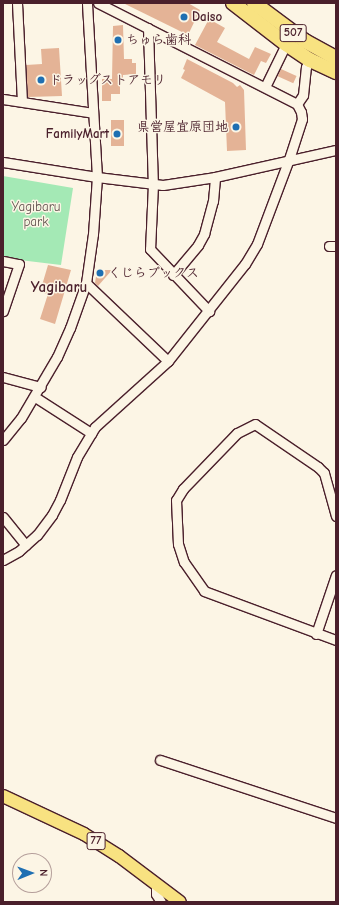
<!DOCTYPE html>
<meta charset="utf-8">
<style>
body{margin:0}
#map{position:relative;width:339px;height:905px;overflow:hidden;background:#fcf5e5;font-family:"Comic Neue","Klee One",sans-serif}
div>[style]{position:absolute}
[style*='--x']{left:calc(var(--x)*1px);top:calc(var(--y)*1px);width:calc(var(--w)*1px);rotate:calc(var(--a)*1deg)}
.green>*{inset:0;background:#a4e9b5}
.building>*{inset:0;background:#e4b396;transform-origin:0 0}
.roads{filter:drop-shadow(1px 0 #4a1f2b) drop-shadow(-1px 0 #4a1f2b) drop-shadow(0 1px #4a1f2b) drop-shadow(0 -1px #4a1f2b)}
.minor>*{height:9px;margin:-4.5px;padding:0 4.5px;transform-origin:4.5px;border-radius:4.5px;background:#fcf5e5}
.major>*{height:12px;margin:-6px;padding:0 6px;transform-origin:6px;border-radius:6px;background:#f8e281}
.highway>*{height:14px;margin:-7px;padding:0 7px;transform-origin:7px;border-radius:7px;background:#f8e281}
.dots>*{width:11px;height:11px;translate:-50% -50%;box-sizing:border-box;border:2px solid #fcf5e5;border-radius:50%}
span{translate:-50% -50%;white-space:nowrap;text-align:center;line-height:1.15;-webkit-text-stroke:3px #fcf5e5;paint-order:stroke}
.shield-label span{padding:1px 3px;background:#fcf5e5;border:1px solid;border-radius:3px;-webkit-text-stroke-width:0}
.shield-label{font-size:12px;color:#4a1f2b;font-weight:700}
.poi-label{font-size:13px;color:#4a1f2b;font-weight:700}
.left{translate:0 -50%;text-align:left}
.right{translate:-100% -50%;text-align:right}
.park-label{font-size:13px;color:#60524e}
.quarter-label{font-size:15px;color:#4a1f2b;font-weight:700}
.frame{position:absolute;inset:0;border:4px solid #4a1f2b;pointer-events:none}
.north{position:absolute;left:12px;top:853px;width:40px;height:40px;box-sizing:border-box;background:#fcf5e5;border:1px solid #b59f9b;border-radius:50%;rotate:89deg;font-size:11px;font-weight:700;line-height:16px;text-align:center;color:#4a1f2b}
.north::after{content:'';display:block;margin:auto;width:14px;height:18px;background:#1f6fb2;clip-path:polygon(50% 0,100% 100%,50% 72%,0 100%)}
</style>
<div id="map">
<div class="green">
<div style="clip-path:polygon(3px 176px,73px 188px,61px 265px,3px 258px)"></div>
</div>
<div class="building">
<div style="clip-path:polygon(123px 3px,188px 3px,200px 10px,188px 35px)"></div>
<div style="clip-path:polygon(209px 19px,225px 28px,217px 42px,249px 59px,255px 47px,271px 54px,266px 63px,261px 61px,254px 75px,195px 45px)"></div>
<div style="clip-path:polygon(123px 25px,124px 59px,132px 59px,132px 63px,136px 63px,136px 74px,123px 75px,123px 78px,120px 78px,120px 94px,111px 94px,111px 101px,102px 101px,102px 79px,112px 79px,113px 26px)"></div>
<div style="clip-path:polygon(59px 48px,62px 96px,28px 97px,26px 65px,42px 64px,41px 49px)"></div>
<div style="clip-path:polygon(187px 59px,233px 83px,237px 87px,240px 85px,244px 90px,246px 150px,227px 151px,225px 102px,181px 78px,185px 70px,183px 69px)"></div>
<div style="left:281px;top:69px;width:17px;height:8px;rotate:24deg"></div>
<div style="left:111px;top:120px;width:13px;height:26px"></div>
<div style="clip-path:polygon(48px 265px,71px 270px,55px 324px,40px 319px,48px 294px,40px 292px)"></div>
<div style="clip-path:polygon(97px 270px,112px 270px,98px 286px,95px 283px)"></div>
</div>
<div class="roads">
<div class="minor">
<div style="--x:17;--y:3;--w:98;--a:87.1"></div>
<div style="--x:148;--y:28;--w:156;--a:88.2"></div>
<div style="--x:153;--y:184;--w:65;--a:92.6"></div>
<div style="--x:150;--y:249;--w:86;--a:46.4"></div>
<div style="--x:265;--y:87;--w:48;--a:-64"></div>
<div style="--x:3;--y:99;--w:91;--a:8.8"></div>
<div style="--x:297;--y:104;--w:11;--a:-56"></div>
<div style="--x:303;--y:95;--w:28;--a:-84"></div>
<div style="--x:306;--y:67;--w:8;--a:-60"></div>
<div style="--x:3;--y:162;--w:95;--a:9.1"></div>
<div style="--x:97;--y:177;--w:66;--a:6.9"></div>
<div style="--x:163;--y:185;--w:53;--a:-8.7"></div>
<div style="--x:215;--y:177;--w:124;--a:-12.6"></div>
<div style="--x:329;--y:246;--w:7;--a:0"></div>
<div style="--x:3;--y:261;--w:16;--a:11"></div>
<div style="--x:19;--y:264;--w:50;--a:108.8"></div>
<div style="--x:173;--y:275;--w:39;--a:-50"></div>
<div style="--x:198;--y:245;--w:13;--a:-61"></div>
<div style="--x:204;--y:234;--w:34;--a:-75"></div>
<div style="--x:213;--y:201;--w:24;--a:-85"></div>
<div style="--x:86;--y:283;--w:113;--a:43.6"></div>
<div style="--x:3;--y:377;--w:39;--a:15"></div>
<div style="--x:35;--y:397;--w:67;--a:32.7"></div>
<div style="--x:3;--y:440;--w:28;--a:-51"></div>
<div style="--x:21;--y:418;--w:71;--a:-59.5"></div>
<div style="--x:57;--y:357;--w:32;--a:-66"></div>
<div style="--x:70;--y:328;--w:48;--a:-70.4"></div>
<div style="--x:86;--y:283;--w:49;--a:-81.9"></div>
<div style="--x:93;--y:234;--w:57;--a:-86"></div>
<div style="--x:97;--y:177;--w:174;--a:-93.3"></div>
<div style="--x:336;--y:516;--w:45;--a:-105.6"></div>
<div style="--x:324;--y:473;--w:8;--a:-135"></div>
<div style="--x:318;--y:467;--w:76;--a:-145.7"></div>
<div style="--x:255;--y:424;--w:20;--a:153"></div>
<div style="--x:237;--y:433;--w:78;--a:134"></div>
<div style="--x:183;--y:489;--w:13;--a:122"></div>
<div style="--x:176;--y:500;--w:44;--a:87.4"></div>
<div style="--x:178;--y:544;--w:19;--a:72"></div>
<div style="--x:184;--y:562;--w:35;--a:55"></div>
<div style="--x:204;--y:591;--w:141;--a:20.4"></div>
<div style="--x:3;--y:517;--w:36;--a:51"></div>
<div style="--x:3;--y:560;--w:18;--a:-29"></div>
<div style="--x:19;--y:551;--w:24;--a:-42"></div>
<div style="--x:37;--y:535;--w:25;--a:-53"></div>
<div style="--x:52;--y:515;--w:17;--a:-62"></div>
<div style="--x:60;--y:500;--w:46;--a:-68.4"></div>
<div style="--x:77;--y:457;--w:35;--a:-59"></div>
<div style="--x:95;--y:427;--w:98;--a:-42.1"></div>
<div style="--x:168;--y:361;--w:124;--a:-51.6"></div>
<div style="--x:245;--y:264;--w:23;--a:-59"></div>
<div style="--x:257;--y:244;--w:91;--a:-69.4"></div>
<div style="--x:289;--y:159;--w:42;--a:-72"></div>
<div style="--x:302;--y:119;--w:7;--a:-98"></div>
<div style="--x:301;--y:112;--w:9;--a:-117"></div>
<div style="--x:297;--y:104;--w:223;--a:-153.1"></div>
<div style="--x:316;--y:634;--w:62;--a:-71.3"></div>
<div style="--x:160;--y:760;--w:185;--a:18.2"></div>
<div style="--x:156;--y:883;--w:11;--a:90"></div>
<div style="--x:156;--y:894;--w:9;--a:58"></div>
</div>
<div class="major">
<div style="--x:3;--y:796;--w:89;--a:25.1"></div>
<div style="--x:84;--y:834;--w:41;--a:32.2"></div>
<div style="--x:119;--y:856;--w:76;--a:37"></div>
</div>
<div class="highway">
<div style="--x:233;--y:3;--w:67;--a:37.7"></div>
<div style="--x:286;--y:44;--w:29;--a:34"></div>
<div style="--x:310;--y:60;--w:29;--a:25"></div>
<div style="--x:254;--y:3;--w:64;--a:36.7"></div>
<div style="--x:305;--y:41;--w:35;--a:29"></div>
</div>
</div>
<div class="dots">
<div style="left:184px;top:17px;background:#1f6fb2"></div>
<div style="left:118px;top:40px;background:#1f6fb2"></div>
<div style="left:41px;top:80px;background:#1f6fb2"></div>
<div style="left:236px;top:127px;background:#1f6fb2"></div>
<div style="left:117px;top:134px;background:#1f6fb2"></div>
<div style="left:100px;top:273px;background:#1f6fb2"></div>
</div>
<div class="shield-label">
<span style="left:293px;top:33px">507</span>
<span style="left:96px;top:841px">77</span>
</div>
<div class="poi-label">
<span class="left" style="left:192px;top:17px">Daiso</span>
<span class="left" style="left:126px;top:40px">ちゅら歯科</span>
<span class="left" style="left:49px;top:80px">ドラッグストアモリ</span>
<span class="right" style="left:228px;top:127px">県営屋宜原団地</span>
<span class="right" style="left:109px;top:134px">FamilyMart</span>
<span class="left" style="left:108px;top:273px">くじらブックス</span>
</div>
<div class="park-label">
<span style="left:36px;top:215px">Yagibaru<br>park</span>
</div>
<div class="quarter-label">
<span style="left:59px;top:288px">Yagibaru</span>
</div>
<div class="frame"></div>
<div class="north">N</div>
</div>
